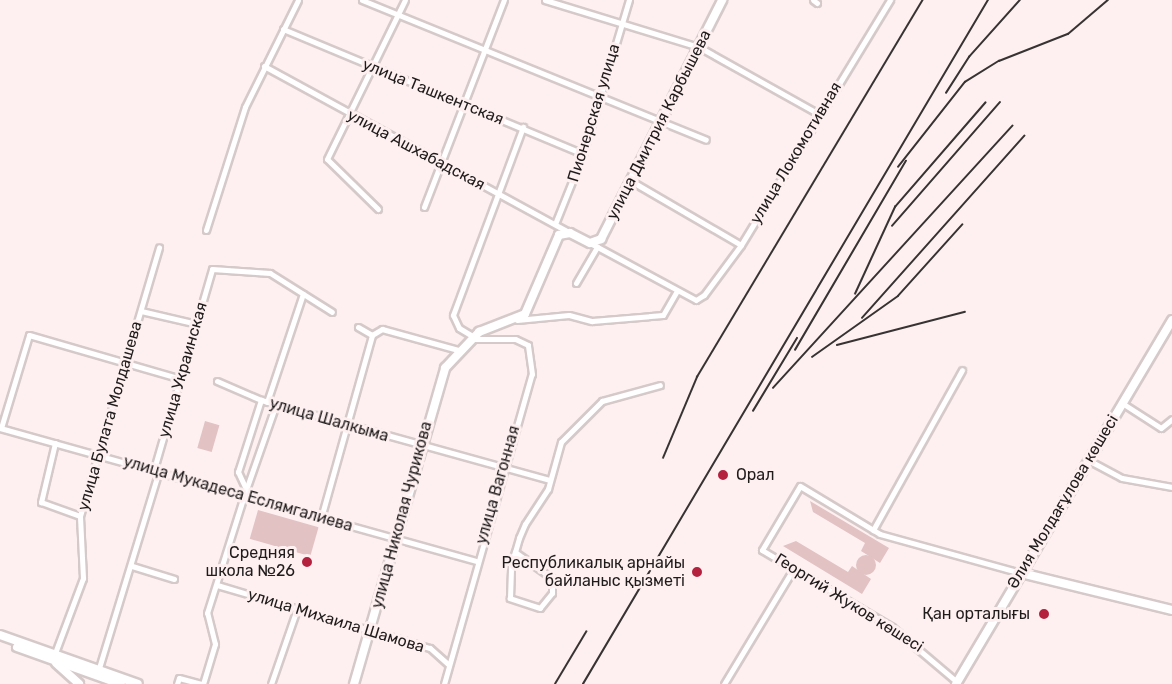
<!DOCTYPE html>
<meta charset="utf-8">
<style>
body{margin:0}
#map{position:relative;width:1172px;height:684px;overflow:hidden;background:#fef0f1;font-family:Rubik,sans-serif}
div>[style]{position:absolute}
[style*='--x']{left:calc(var(--x)*1px);top:calc(var(--y)*1px);width:calc(var(--w)*1px);rotate:calc(var(--a)*1deg)}
.green>*{inset:0;background:#e2c2c3;transform-origin:0 0}
.round{border-radius:50%}
.roads{filter:drop-shadow(2px 0 #d6c9c9) drop-shadow(-2px 0 #d6c9c9) drop-shadow(0 2px #d6c9c9) drop-shadow(0 -2px #d6c9c9)}
.street>*{height:5px;margin:-2.5px;padding:0 2.5px;transform-origin:2.5px;border-radius:2.5px;background:#fff}
.secondary>*{height:8px;margin:-4px;padding:0 4px;transform-origin:4px;border-radius:4px;background:#fff}
.primary>*{height:8px;margin:-4px;padding:0 4px;transform-origin:4px;border-radius:4px;background:#fff}
.rail>*{height:1.5px;margin:-0.75px;padding:0 0.75px;transform-origin:0.75px;border-radius:0.75px;background:#383333}
.dots>*{width:16px;height:16px;translate:-50% -50%;box-sizing:border-box;border:3px solid #fef0f1;border-radius:50%}
span{translate:-50% -50%;white-space:nowrap;text-align:center;line-height:1.15;-webkit-text-stroke:6px #fef0f1;paint-order:stroke}
.street-label{font-size:16px;color:#201c1c}
.poi-label{font-size:16px;color:#201c1c}
.left{translate:0 -50%;text-align:left}
.right{translate:-100% -50%;text-align:right}
</style>
<div id="map">
<div class="green">
<div style="left:205px;top:421px;width:15px;height:28px;rotate:16deg"></div>
<div style="clip-path:polygon(810px 501px,889px 548px,880px 563px,861px 551px,865px 543px,813px 512px)"></div>
<div style="left:258px;top:510px;width:63px;height:30px;rotate:16deg"></div>
<div style="clip-path:polygon(796px 541px,848px 572px,852px 566px,871px 579px,862px 594px,783px 546px)"></div>
<div class="round" style="left:856px;top:555px;width:20px;height:20px"></div>
</div>
<div class="roads">
<div class="street">
<div style="--x:362;--y:0;--w:371;--a:22.1"></div>
<div style="--x:545;--y:0;--w:161;--a:17"></div>
<div style="--x:699;--y:47;--w:137;--a:29.2"></div>
<div style="--x:813;--y:0;--w:5;--a:37"></div>
<div style="--x:283;--y:29;--w:325;--a:22.6"></div>
<div style="--x:264;--y:66;--w:349;--a:28.6"></div>
<div style="--x:631;--y:181;--w:127;--a:30.2"></div>
<div style="--x:424;--y:207;--w:222;--a:-68.9"></div>
<div style="--x:378;--y:209;--w:71;--a:-135.6"></div>
<div style="--x:327;--y:159;--w:177;--a:-63.9"></div>
<div style="--x:555;--y:224;--w:75;--a:-68.2"></div>
<div style="--x:583;--y:154;--w:161;--a:-73.4"></div>
<div style="--x:206;--y:230;--w:129;--a:-72.4"></div>
<div style="--x:245;--y:107;--w:119;--a:-63.6"></div>
<div style="--x:590;--y:243;--w:120;--a:28.3"></div>
<div style="--x:696;--y:300;--w:9;--a:-32"></div>
<div style="--x:704;--y:295;--w:62;--a:-53.5"></div>
<div style="--x:741;--y:245;--w:287;--a:-58.7"></div>
<div style="--x:576;--y:283;--w:42;--a:-59.7"></div>
<div style="--x:141;--y:311;--w:57;--a:13.1"></div>
<div style="--x:517;--y:320;--w:52;--a:-5.5"></div>
<div style="--x:569;--y:315;--w:24;--a:15"></div>
<div style="--x:592;--y:321;--w:71;--a:-4.8"></div>
<div style="--x:663;--y:315;--w:28;--a:-60"></div>
<div style="--x:358;--y:327;--w:16;--a:30"></div>
<div style="--x:372;--y:335;--w:12;--a:-31"></div>
<div style="--x:382;--y:329;--w:79;--a:15.4"></div>
<div style="--x:474;--y:337;--w:17;--a:-149"></div>
<div style="--x:459;--y:328;--w:14;--a:-115"></div>
<div style="--x:453;--y:315;--w:201;--a:-69.6"></div>
<div style="--x:217;--y:381;--w:48;--a:23.4"></div>
<div style="--x:261;--y:400;--w:299;--a:15.5"></div>
<div style="--x:267;--y:402;--w:114;--a:-71.6"></div>
<div style="--x:1122;--y:403;--w:46;--a:32.7"></div>
<div style="--x:1161;--y:428;--w:14;--a:-39"></div>
<div style="--x:0;--y:428;--w:494;--a:15.6"></div>
<div style="--x:1;--y:428;--w:97;--a:-73.2"></div>
<div style="--x:29;--y:335;--w:158;--a:16.1"></div>
<div style="--x:55;--y:443;--w:61;--a:103.3"></div>
<div style="--x:41;--y:502;--w:41;--a:19.7"></div>
<div style="--x:1088;--y:460;--w:38;--a:28"></div>
<div style="--x:1122;--y:478;--w:51;--a:10.2"></div>
<div style="--x:154;--y:469;--w:208;--a:-73.8"></div>
<div style="--x:212;--y:269;--w:58;--a:3.9"></div>
<div style="--x:270;--y:273;--w:73;--a:32.2"></div>
<div style="--x:247;--y:487;--w:88;--a:-70.7"></div>
<div style="--x:321;--y:518;--w:190;--a:-74.4"></div>
<div style="--x:873;--y:530;--w:183;--a:-60.9"></div>
<div style="--x:515;--y:552;--w:45;--a:35.1"></div>
<div style="--x:552;--y:578;--w:15;--a:90"></div>
<div style="--x:552;--y:593;--w:19;--a:129"></div>
<div style="--x:540;--y:608;--w:32;--a:-162"></div>
<div style="--x:510;--y:598;--w:36;--a:-88"></div>
<div style="--x:511;--y:562;--w:11;--a:-68"></div>
<div style="--x:515;--y:552;--w:15;--a:-74"></div>
<div style="--x:519;--y:538;--w:15;--a:-67"></div>
<div style="--x:525;--y:524;--w:42;--a:-56.7"></div>
<div style="--x:548;--y:489;--w:49;--a:-74.5"></div>
<div style="--x:561;--y:442;--w:58;--a:-45"></div>
<div style="--x:602;--y:401;--w:60;--a:-15.4"></div>
<div style="--x:132;--y:566;--w:44;--a:17.2"></div>
<div style="--x:217;--y:585;--w:222;--a:16.5"></div>
<div style="--x:430;--y:648;--w:25;--a:42"></div>
<div style="--x:55;--y:653;--w:80;--a:-69.5"></div>
<div style="--x:83;--y:578;--w:62;--a:-92.8"></div>
<div style="--x:80;--y:516;--w:280;--a:-73.6"></div>
<div style="--x:99;--y:668;--w:206;--a:-73.1"></div>
<div style="--x:957;--y:682;--w:85;--a:-139.8"></div>
<div style="--x:892;--y:627;--w:151;--a:-149.4"></div>
<div style="--x:762;--y:550;--w:74;--a:-59.3"></div>
<div style="--x:800;--y:486;--w:93;--a:31"></div>
<div style="--x:880;--y:534;--w:146;--a:15.5"></div>
<div style="--x:177;--y:684;--w:6;--a:-72"></div>
<div style="--x:179;--y:678;--w:23;--a:15"></div>
<div style="--x:203;--y:684;--w:42;--a:-73.3"></div>
<div style="--x:215;--y:644;--w:32;--a:-104"></div>
<div style="--x:207;--y:613;--w:130;--a:-72.5"></div>
<div style="--x:246;--y:489;--w:19;--a:-115"></div>
<div style="--x:238;--y:472;--w:76;--a:-72.3"></div>
<div style="--x:271;--y:684;--w:79;--a:-70.9"></div>
<div style="--x:444;--y:684;--w:322;--a:-74.2"></div>
<div style="--x:532;--y:374;--w:29;--a:-98"></div>
<div style="--x:528;--y:345;--w:14;--a:-155"></div>
<div style="--x:515;--y:339;--w:43;--a:180"></div>
<div style="--x:724;--y:684;--w:135;--a:-58.9"></div>
</div>
<div class="secondary">
<div style="--x:1021;--y:573;--w:155;--a:13.8"></div>
<div style="--x:56;--y:663;--w:31;--a:42"></div>
<div style="--x:354;--y:684;--w:329;--a:-73.9"></div>
<div style="--x:445;--y:368;--w:50;--a:-46.6"></div>
<div style="--x:479;--y:332;--w:49;--a:-21.4"></div>
<div style="--x:525;--y:314;--w:86;--a:-66.7"></div>
<div style="--x:559;--y:235;--w:11;--a:-10"></div>
<div style="--x:570;--y:233;--w:22;--a:27"></div>
<div style="--x:590;--y:243;--w:12;--a:-20"></div>
<div style="--x:601;--y:239;--w:268;--a:-63.1"></div>
<div style="--x:956;--y:684;--w:423;--a:-59.3"></div>
</div>
<div class="primary">
<div style="--x:0;--y:635;--w:146;--a:19.5"></div>
<div style="--x:17;--y:647;--w:110;--a:19.6"></div>
</div>
</div>
<div class="rail">
<div style="--x:946;--y:93;--w:43;--a:-57.4"></div>
<div style="--x:969;--y:57;--w:76;--a:-48.2"></div>
<div style="--x:898;--y:167;--w:108;--a:-51.8"></div>
<div style="--x:965;--y:82;--w:40;--a:-32"></div>
<div style="--x:999;--y:61;--w:74;--a:-21.4"></div>
<div style="--x:1068;--y:34;--w:52;--a:-40.4"></div>
<div style="--x:892;--y:226;--w:164;--a:-48.9"></div>
<div style="--x:855;--y:294;--w:96;--a:-65.3"></div>
<div style="--x:895;--y:207;--w:138;--a:-49.1"></div>
<div style="--x:862;--y:318;--w:244;--a:-48.3"></div>
<div style="--x:837;--y:345;--w:132;--a:-14.5"></div>
<div style="--x:795;--y:350;--w:219;--a:-59.6"></div>
<div style="--x:812;--y:357;--w:105;--a:-35.3"></div>
<div style="--x:898;--y:296;--w:96;--a:-48"></div>
<div style="--x:773;--y:388;--w:355;--a:-47.6"></div>
<div style="--x:753;--y:411;--w:85;--a:-58.9"></div>
<div style="--x:663;--y:458;--w:88;--a:-67.2"></div>
<div style="--x:697;--y:377;--w:440;--a:-59.1"></div>
<div style="--x:555;--y:684;--w:61;--a:-59.2"></div>
<div style="--x:583;--y:684;--w:795;--a:-59.37"></div>
</div>
<div class="dots">
<div style="left:723px;top:475px;background:#b4213f"></div>
<div style="left:307px;top:562px;background:#b4213f"></div>
<div style="left:697px;top:572px;background:#b4213f"></div>
<div style="left:1044px;top:614px;background:#b4213f"></div>
</div>
<div class="street-label">
<span style="left:433px;top:92px;rotate:22deg">улица Ташкентская</span>
<span style="left:594px;top:113px;rotate:-73deg">Пионерская улица</span>
<span style="left:659px;top:125px;rotate:-63deg">улица Дмитрия Карбышева</span>
<span style="left:416px;top:150px;rotate:28deg">улица Ашхабадская</span>
<span style="left:796px;top:153px;rotate:-59deg">улица Локомотивная</span>
<span style="left:183px;top:370px;rotate:-74deg">улица Украинская</span>
<span style="left:110px;top:416px;rotate:-74deg">улица Булата Молдашева</span>
<span style="left:329px;top:420px;rotate:16deg">улица Шалкыма</span>
<span style="left:498px;top:485px;rotate:-74deg">улица Вагонная</span>
<span style="left:238px;top:494px;rotate:16deg">улица Мукадеса Еслямгалиева</span>
<span style="left:1063px;top:502px;rotate:-59deg">Әлия Молдағұлова көшесі</span>
<span style="left:402px;top:515px;rotate:-75deg">улица Николая Чурикова</span>
<span style="left:849px;top:603px;rotate:32deg">Георгий Жуков көшесі</span>
<span style="left:336px;top:621px;rotate:17deg">улица Михаила Шамова</span>
</div>
<div class="poi-label">
<span class="left" style="left:736px;top:475px">Орал</span>
<span class="right" style="left:295px;top:562px">Средняя<br>школа №26</span>
<span class="right" style="left:685px;top:572px">Республикалық арнайы<br>байланыс қызметі</span>
<span class="right" style="left:1030px;top:614px">Қан орталығы</span>
</div>
</div>
